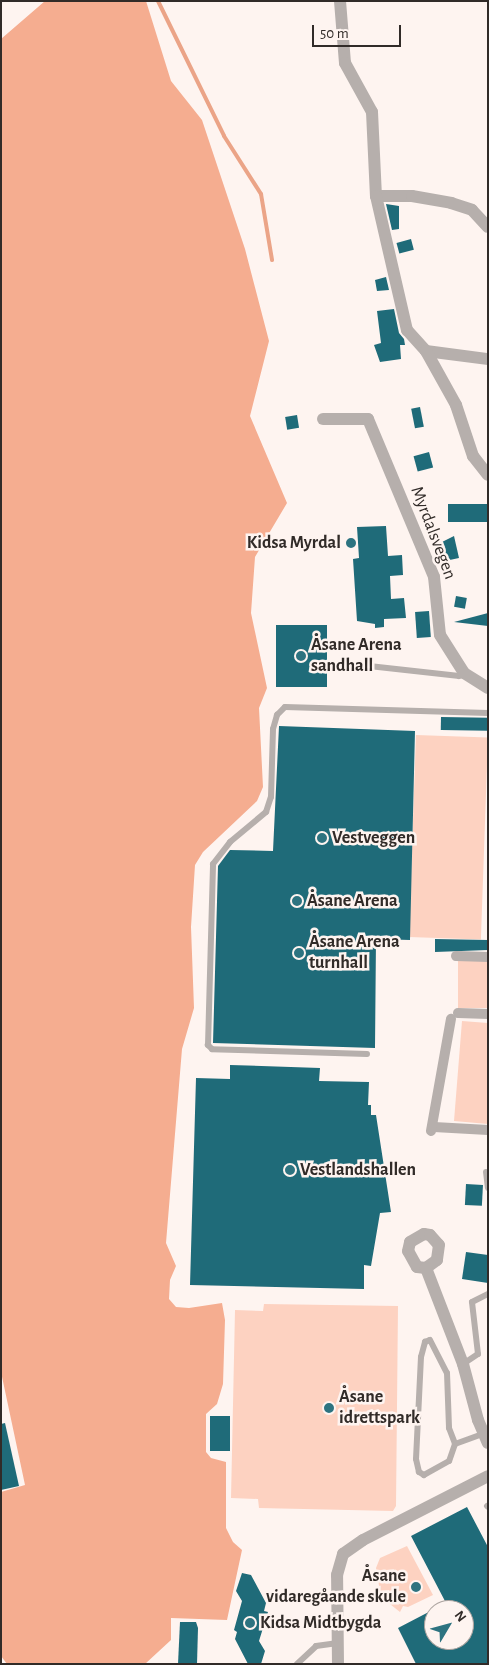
<!DOCTYPE html>
<meta charset="utf-8">
<style>
body{margin:0}
#map{position:relative;width:489px;height:1665px;overflow:hidden;background:#fef4f0;font-family:"Alegreya Sans",sans-serif}
div>[style]{position:absolute}
[style*='--x']{left:calc(var(--x)*1px);top:calc(var(--y)*1px);width:calc(var(--w)*1px);rotate:calc(var(--a)*1deg)}
.green>*{inset:0;background:#fdd2c1;transform-origin:0 0}
.forest>*{inset:0;background:#f5ad90}
.stream>*{height:4px;margin:-2px;padding:0 2px;transform-origin:2px;border-radius:2px;background:#eba487}
.building>*{inset:0;background:#1f6b79;transform-origin:0 0}
.service>*{height:6px;margin:-3px;padding:0 3px;transform-origin:3px;border-radius:3px;background:#b6afac}
.pedestrian>*{height:10px;margin:-5px;padding:0 5px;transform-origin:5px;border-radius:5px;background:#b6afac}
.minor>*{height:12px;margin:-6px;padding:0 6px;transform-origin:6px;border-radius:6px;background:#b6afac}
.dots>*{width:14px;height:14px;translate:-50% -50%;box-sizing:border-box;border:2px solid #fef4f0;border-radius:50%}
span{translate:-50% -50%;white-space:nowrap;text-align:center;line-height:1.15;-webkit-text-stroke:5px #fef4f0;paint-order:stroke}
.street-label{font-size:18px;color:#312b28}
.poi-label{font-size:18px;color:#312b28;font-weight:700}
.right{translate:-100% -50%;text-align:right}
.left{translate:0 -50%;text-align:left}
.frame{position:absolute;inset:0;border:2px solid #312b28;pointer-events:none}
.north{position:absolute;left:424px;top:1600px;width:50px;height:50px;box-sizing:border-box;background:#fef4f0;border:1px solid #aca4a0;border-radius:50%;rotate:53deg;font-size:14px;font-weight:700;line-height:20px;text-align:center;color:#312b28}
.north::after{content:'';display:block;margin:auto;width:18px;height:22px;background:#2d7380;clip-path:polygon(50% 0,100% 100%,50% 72%,0 100%)}
.scale{position:absolute;left:312px;top:25px;width:89px;height:22px;box-sizing:border-box;border:2px solid #312b28;border-top:0;padding-left:6px;font-size:15px;line-height:18px;white-space:nowrap;color:#312b28;-webkit-text-stroke:4px #fef4f0;paint-order:stroke}
</style>
<div id="map">
<div class="green">
<div style="left:416px;top:735px;width:72px;height:202px;rotate:2deg"></div>
<div style="left:458px;top:960px;width:30px;height:48px"></div>
<div style="clip-path:polygon(462px 1021px,488px 1023px,488px 1124px,454px 1121px)"></div>
<div style="clip-path:polygon(264px 1304px,398px 1306px,396px 1506px,393px 1511px,259px 1508px,258px 1499px,231px 1498px,235px 1310px,263px 1311px)"></div>
<div style="clip-path:polygon(407px 1546px,433px 1595px,408px 1607px,403px 1606px,400px 1612px,381px 1597px,376px 1568px,380px 1558px)"></div>
</div>
<div class="forest">
<div style="clip-path:polygon(45px 1px,146px 1px,171px 81px,202px 120px,245px 249px,269px 341px,250px 416px,287px 503px,255px 557px,251px 613px,267px 688px,259px 708px,263px 787px,257px 801px,203px 852px,195px 865px,191px 927px,194px 1008px,182px 1049px,166px 1243px,176px 1266px,170px 1280px,169px 1299px,176px 1307px,189px 1308px,222px 1303px,225px 1320px,223px 1384px,217px 1404px,206px 1414px,206px 1452px,211px 1458px,226px 1462px,226px 1528px,233px 1542px,242px 1550px,227px 1620px,171px 1618px,171px 1640px,145px 1664px,7px 1664px,1px 1656px,1px 1492px,25px 1485px,1px 1372px,1px 39px)"></div>
</div>
<div class="stream">
<div style="--x:158;--y:1;--w:150;--a:63.9"></div>
<div style="--x:224;--y:136;--w:69;--a:57.5"></div>
<div style="--x:261;--y:194;--w:67;--a:80.5"></div>
</div>
<div class="building">
<div style="clip-path:polygon(386px 204px,399px 206px,399px 229px,392px 230px)"></div>
<div style="left:411px;top:239px;width:11px;height:15px;rotate:75deg"></div>
<div style="clip-path:polygon(386px 277px,389px 290px,377px 291px,375px 280px)"></div>
<div style="clip-path:polygon(394px 309px,399px 333px,404px 339px,405px 345px,400px 345px,401px 359px,380px 362px,374px 345px,381px 343px,377px 311px)"></div>
<div style="left:420px;top:407px;width:20px;height:9px;rotate:79deg"></div>
<div style="left:297px;top:415px;width:13px;height:12px;rotate:81deg"></div>
<div style="left:429px;top:452px;width:16px;height:16px;rotate:75deg"></div>
<div style="left:488px;top:504px;width:18px;height:40px;rotate:90deg"></div>
<div style="clip-path:polygon(386px 526px,388px 556px,402px 555px,403px 575px,390px 576px,391px 599px,404px 598px,406px 618px,384px 619px,384px 627px,375px 628px,375px 624px,357px 621px,353px 559px,359px 558px,357px 527px)"></div>
<div style="clip-path:polygon(454px 536px,459px 558px,445px 561px,442px 542px)"></div>
<div style="left:456px;top:596px;width:11px;height:11px;rotate:10deg"></div>
<div style="left:429px;top:611px;width:26px;height:14px;rotate:86deg"></div>
<div style="clip-path:polygon(488px 613px,488px 626px,454px 622px)"></div>
<div style="left:276px;top:625px;width:51px;height:62px"></div>
<div style="left:441px;top:717px;width:47px;height:13px;rotate:1deg"></div>
<div style="clip-path:polygon(279px 726px,415px 731px,410px 940px,376px 939px,375px 1048px,213px 1043px,218px 866px,230px 850px,273px 851px)"></div>
<div style="clip-path:polygon(435px 939px,488px 940px,488px 950px,435px 952px)"></div>
<div style="clip-path:polygon(230px 1065px,320px 1068px,319px 1081px,369px 1082px,368px 1105px,371px 1105px,371px 1115px,376px 1115px,391px 1212px,380px 1213px,371px 1266px,364px 1265px,364px 1289px,190px 1285px,196px 1078px,230px 1079px)"></div>
<div style="left:466px;top:1184px;width:17px;height:21px;rotate:3deg"></div>
<div style="clip-path:polygon(466px 1252px,488px 1255px,488px 1283px,462px 1279px)"></div>
<div style="left:210px;top:1416px;width:20px;height:35px"></div>
<div style="clip-path:polygon(5px 1423px,19px 1486px,1px 1490px,1px 1424px)"></div>
<div style="clip-path:polygon(evenodd,467px 1507px,488px 1547px,488px 1664px,416px 1664px,398px 1628px,446px 1603px,411px 1536px,467px 1507px,434px 1610px,464px 1610px,464px 1640px,434px 1640px,434px 1610px)"></div>
<div style="clip-path:polygon(242px 1573px,251px 1575px,266px 1603px,264px 1611px,268px 1612px,259px 1641px,265px 1651px,261px 1664px,248px 1664px,235px 1639px,237px 1632px,234px 1630px,242px 1601px,236px 1591px)"></div>
<div style="clip-path:polygon(180px 1622px,196px 1622px,198px 1628px,197px 1664px,178px 1664px)"></div>
</div>
<div class="service">
<div style="--x:351;--y:664;--w:109;--a:6.3"></div>
<div style="--x:459;--y:676;--w:6;--a:-31"></div>
<div style="--x:367;--y:1054;--w:155;--a:-178.2"></div>
<div style="--x:212;--y:1049;--w:6;--a:-135"></div>
<div style="--x:208;--y:1045;--w:181;--a:-88.4"></div>
<div style="--x:213;--y:864;--w:28;--a:-52"></div>
<div style="--x:230;--y:842;--w:47;--a:-39.8"></div>
<div style="--x:266;--y:812;--w:16;--a:-72"></div>
<div style="--x:271;--y:797;--w:68;--a:-88.3"></div>
<div style="--x:273;--y:729;--w:15;--a:-74"></div>
<div style="--x:277;--y:715;--w:11;--a:-45"></div>
<div style="--x:285;--y:707;--w:203;--a:1.7"></div>
<div style="--x:486;--y:1172;--w:16;--a:83"></div>
<div style="--x:430;--y:1340;--w:37;--a:63"></div>
<div style="--x:447;--y:1373;--w:55;--a:87.9"></div>
<div style="--x:449;--y:1428;--w:17;--a:69"></div>
<div style="--x:455;--y:1444;--w:18;--a:109"></div>
<div style="--x:449;--y:1461;--w:29;--a:151"></div>
<div style="--x:424;--y:1475;--w:6;--a:-149"></div>
<div style="--x:419;--y:1472;--w:13;--a:-103"></div>
<div style="--x:416;--y:1459;--w:102;--a:-87.2"></div>
<div style="--x:421;--y:1357;--w:16;--a:-75"></div>
<div style="--x:425;--y:1342;--w:5;--a:-22"></div>
<div style="--x:463;--y:1364;--w:18;--a:-34"></div>
<div style="--x:478;--y:1354;--w:52;--a:-96.6"></div>
<div style="--x:472;--y:1302;--w:18;--a:-27"></div>
<div style="--x:455;--y:1444;--w:30;--a:-20"></div>
<div style="--x:487;--y:1506;--w:1;--a:45"></div>
<div style="--x:297;--y:1664;--w:26;--a:-43"></div>
<div style="--x:316;--y:1646;--w:22;--a:-8"></div>
</div>
<div class="pedestrian">
<div style="--x:456;--y:956;--w:32;--a:2"></div>
<div style="--x:458;--y:1013;--w:30;--a:2"></div>
<div style="--x:434;--y:1127;--w:54;--a:3.2"></div>
<div style="--x:431;--y:1131;--w:114;--a:-79.9"></div>
</div>
<div class="minor">
<div style="--x:340;--y:1;--w:62;--a:85.4"></div>
<div style="--x:345;--y:63;--w:56;--a:61.1"></div>
<div style="--x:372;--y:112;--w:84;--a:87.3"></div>
<div style="--x:376;--y:196;--w:36;--a:0"></div>
<div style="--x:412;--y:196;--w:40;--a:10"></div>
<div style="--x:451;--y:203;--w:22;--a:18"></div>
<div style="--x:472;--y:210;--w:23;--a:47"></div>
<div style="--x:376;--y:196;--w:138;--a:77"></div>
<div style="--x:407;--y:330;--w:28;--a:48"></div>
<div style="--x:426;--y:351;--w:63;--a:7.4"></div>
<div style="--x:426;--y:351;--w:62;--a:60.9"></div>
<div style="--x:456;--y:405;--w:54;--a:71.6"></div>
<div style="--x:473;--y:456;--w:24;--a:52"></div>
<div style="--x:323;--y:419;--w:45;--a:0"></div>
<div style="--x:368;--y:419;--w:171;--a:67.3"></div>
<div style="--x:434;--y:577;--w:58;--a:84.1"></div>
<div style="--x:440;--y:635;--w:45;--a:57.7"></div>
<div style="--x:464;--y:673;--w:28;--a:32"></div>
<div style="--x:426;--y:1268;--w:9;--a:-174"></div>
<div style="--x:417;--y:1267;--w:18;--a:-119"></div>
<div style="--x:408;--y:1251;--w:9;--a:-77"></div>
<div style="--x:410;--y:1242;--w:16;--a:-30"></div>
<div style="--x:424;--y:1234;--w:6;--a:9"></div>
<div style="--x:430;--y:1235;--w:13;--a:48"></div>
<div style="--x:439;--y:1245;--w:15;--a:98"></div>
<div style="--x:437;--y:1260;--w:14;--a:144"></div>
<div style="--x:426;--y:1268;--w:103;--a:68.9"></div>
<div style="--x:463;--y:1364;--w:58;--a:75"></div>
<div style="--x:478;--y:1420;--w:25;--a:67"></div>
<div style="--x:338;--y:1664;--w:89;--a:-90.6"></div>
<div style="--x:337;--y:1575;--w:22;--a:-74"></div>
<div style="--x:343;--y:1554;--w:24;--a:-35"></div>
<div style="--x:363;--y:1540;--w:140;--a:-27.1"></div>
</div>
<div class="dots">
<div style="left:351px;top:543px;background:#2d7380"></div>
<div style="left:301px;top:656px;background:#2d7380"></div>
<div style="left:322px;top:838px;background:#2d7380"></div>
<div style="left:297px;top:901px;background:#2d7380"></div>
<div style="left:299px;top:953px;background:#2d7380"></div>
<div style="left:290px;top:1170px;background:#2d7380"></div>
<div style="left:329px;top:1408px;background:#2d7380"></div>
<div style="left:416px;top:1587px;background:#2d7380"></div>
<div style="left:250px;top:1623px;background:#2d7380"></div>
</div>
<div class="street-label">
<span style="left:433px;top:533px;rotate:69deg">Myrdalsvegen</span>
</div>
<div class="poi-label">
<span class="right" style="left:341px;top:543px">Kidsa Myrdal</span>
<span class="left" style="left:311px;top:656px">Åsane Arena<br>sandhall</span>
<span class="left" style="left:332px;top:838px">Vestveggen</span>
<span class="left" style="left:307px;top:901px">Åsane Arena</span>
<span class="left" style="left:309px;top:953px">Åsane Arena<br>turnhall</span>
<span class="left" style="left:300px;top:1170px">Vestlandshallen</span>
<span class="left" style="left:339px;top:1408px">Åsane<br>idrettspark</span>
<span class="right" style="left:406px;top:1587px">Åsane<br>vidaregåande skule</span>
<span class="left" style="left:260px;top:1623px">Kidsa Midtbygda</span>
</div>
<div class="frame"></div>
<div class="north">N</div>
<div class="scale">50 m</div>
</div>
